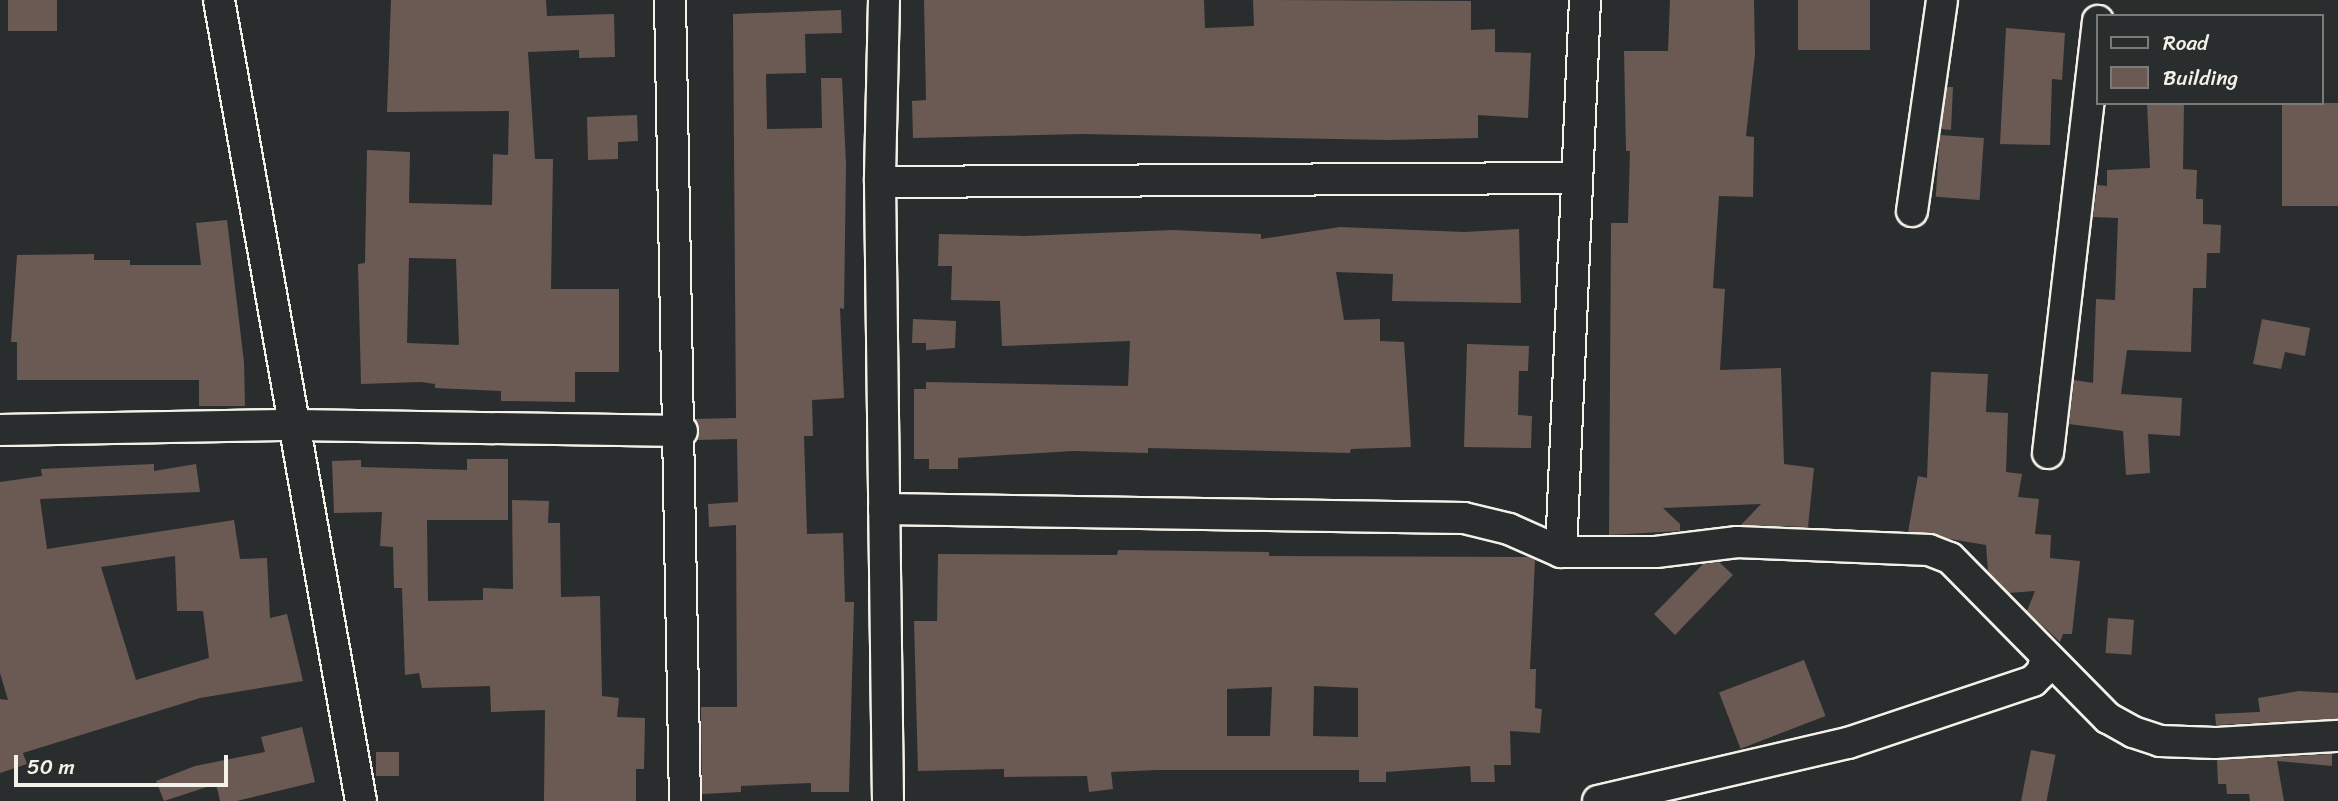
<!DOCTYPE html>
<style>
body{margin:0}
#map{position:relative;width:2338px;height:801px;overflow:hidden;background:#2a2d2e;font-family:Sriracha,sans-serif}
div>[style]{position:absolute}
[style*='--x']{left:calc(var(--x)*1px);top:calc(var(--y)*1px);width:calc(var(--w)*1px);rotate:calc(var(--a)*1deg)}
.building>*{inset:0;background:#6b5954;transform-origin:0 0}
.roads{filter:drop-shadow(2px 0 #f4f1e8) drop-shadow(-2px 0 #f4f1e8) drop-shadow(0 2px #f4f1e8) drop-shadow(0 -2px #f4f1e8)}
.minor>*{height:30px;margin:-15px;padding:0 15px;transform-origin:15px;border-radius:15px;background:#2a2d2e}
span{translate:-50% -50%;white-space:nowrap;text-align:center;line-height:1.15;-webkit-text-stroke:5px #2a2d2e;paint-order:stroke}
.legend{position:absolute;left:2096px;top:14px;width:228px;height:91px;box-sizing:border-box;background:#2a2d2e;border:2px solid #7b7b78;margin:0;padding:9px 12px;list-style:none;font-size:21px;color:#f4f1e8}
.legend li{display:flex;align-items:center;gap:14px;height:35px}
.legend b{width:35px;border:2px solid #7b7b78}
.scale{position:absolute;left:14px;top:755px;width:214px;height:32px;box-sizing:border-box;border:4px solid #f4f1e8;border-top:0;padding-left:9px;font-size:21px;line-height:24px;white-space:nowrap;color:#f4f1e8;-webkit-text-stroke:5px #2a2d2e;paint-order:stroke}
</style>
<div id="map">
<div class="building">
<div style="left:8px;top:0;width:49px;height:31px"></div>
<div style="clip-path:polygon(evenodd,391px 0,546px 0,547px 16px,614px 14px,615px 57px,579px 58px,579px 50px,528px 52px,535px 159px,553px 159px,551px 289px,619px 289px,619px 372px,575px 372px,575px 402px,501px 401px,501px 391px,435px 388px,435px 384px,421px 382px,361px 384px,358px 264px,365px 263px,367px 150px,410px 152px,409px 203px,492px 205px,493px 154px,508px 155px,509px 111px,387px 112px,391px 0,409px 258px,456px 259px,459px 345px,407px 343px,409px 258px)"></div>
<div style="clip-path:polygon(924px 0,1204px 0,1205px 28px,1254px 26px,1253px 0,1471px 1px,1471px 30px,1495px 29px,1495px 52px,1531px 53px,1528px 118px,1478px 115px,1478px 138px,1389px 140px,1082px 134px,913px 138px,912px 101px,926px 100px)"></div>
<div style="clip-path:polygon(1670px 0,1754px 0,1755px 54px,1746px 136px,1754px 137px,1753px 197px,1719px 196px,1713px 288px,1725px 289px,1720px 370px,1781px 368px,1784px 464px,1814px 468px,1808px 527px,1741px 525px,1761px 504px,1663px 508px,1680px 524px,1680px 531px,1609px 535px,1611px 223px,1628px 223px,1630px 151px,1626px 151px,1624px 51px,1668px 51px)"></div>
<div style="left:1798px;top:0;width:72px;height:50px"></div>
<div style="clip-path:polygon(841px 10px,842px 33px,805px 34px,806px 73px,766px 74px,767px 129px,822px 128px,821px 78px,842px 78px,846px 165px,844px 309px,840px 308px,844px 398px,812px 400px,813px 436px,804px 436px,807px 534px,843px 533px,845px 602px,854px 602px,849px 792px,811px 792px,811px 783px,741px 786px,741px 792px,702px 794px,701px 707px,737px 707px,736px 525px,709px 527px,708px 504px,738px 502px,737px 439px,697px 440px,695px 419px,736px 418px,733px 14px)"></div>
<div style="clip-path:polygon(2006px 28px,2065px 33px,2062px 80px,2052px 79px,2050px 145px,2000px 144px)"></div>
<div style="clip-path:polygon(1947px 87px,1953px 87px,1951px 130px,1941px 129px)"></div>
<div style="clip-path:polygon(2147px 103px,2184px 103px,2183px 169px,2197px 170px,2196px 199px,2203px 199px,2203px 224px,2221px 225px,2220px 253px,2207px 253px,2206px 288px,2193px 288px,2191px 352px,2127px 350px,2121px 394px,2182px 398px,2180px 436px,2148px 434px,2150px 473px,2126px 475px,2123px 431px,2069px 424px,2074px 380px,2093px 383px,2096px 299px,2115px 300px,2118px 218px,2093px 217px,2097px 185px,2107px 186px,2107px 170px,2150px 168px)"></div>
<div style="left:2282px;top:103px;width:56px;height:103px"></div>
<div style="clip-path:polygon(637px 115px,638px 141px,618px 142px,618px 159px,588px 160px,587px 117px)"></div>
<div style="left:1940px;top:135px;width:44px;height:62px;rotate:4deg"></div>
<div style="clip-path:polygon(227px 220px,244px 362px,245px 406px,199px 406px,199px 380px,17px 380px,17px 342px,11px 342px,17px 255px,94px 254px,94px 260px,130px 260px,130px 265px,201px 265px,196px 223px)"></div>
<div style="clip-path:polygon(1340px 227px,1464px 232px,1519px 229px,1521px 303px,1392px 301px,1393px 274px,1336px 272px,1344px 320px,1380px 319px,1380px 341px,1404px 342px,1411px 447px,1351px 449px,1350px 453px,1148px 448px,1148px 453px,1073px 451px,958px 458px,958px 469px,929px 469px,929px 459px,914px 459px,914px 389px,926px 389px,926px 382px,1128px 386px,1130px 341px,1002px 346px,1000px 301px,951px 300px,952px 266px,938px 266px,939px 234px,1024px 236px,1173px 230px,1261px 234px,1261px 239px)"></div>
<div style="clip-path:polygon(913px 319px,956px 321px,955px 348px,926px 350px,926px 343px,912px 343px)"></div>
<div style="clip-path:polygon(2262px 319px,2310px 328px,2305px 356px,2285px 352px,2281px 369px,2253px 364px)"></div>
<div style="clip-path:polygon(1467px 344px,1529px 346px,1528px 371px,1519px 371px,1518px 415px,1532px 416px,1531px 448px,1464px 447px)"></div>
<div style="clip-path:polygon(1931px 372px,1988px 374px,1986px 412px,2008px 413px,2006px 472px,2022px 474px,2018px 497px,2039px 499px,2035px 534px,2051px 535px,2050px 558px,2080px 561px,2072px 634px,2063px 634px,2060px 642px,2027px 611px,2035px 591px,2009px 593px,1988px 571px,1986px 545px,1908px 532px,1918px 476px,1927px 478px)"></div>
<div style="clip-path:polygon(467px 459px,508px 459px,508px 520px,427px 520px,428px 601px,483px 600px,483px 588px,513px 589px,512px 500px,549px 501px,548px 523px,560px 523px,561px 597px,600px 596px,602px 696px,619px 698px,617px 717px,645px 718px,644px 769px,636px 769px,636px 801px,544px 801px,545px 710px,491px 712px,490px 686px,422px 688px,419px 673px,405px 675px,402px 588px,394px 588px,393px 547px,380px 546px,382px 512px,334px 513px,332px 461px,361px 460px,361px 467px,467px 470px)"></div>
<div style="clip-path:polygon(evenodd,154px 464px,154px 471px,196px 464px,200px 492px,40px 499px,47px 549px,234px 520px,240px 559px,267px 558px,270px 618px,287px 614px,303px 681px,200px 698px,23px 753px,27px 764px,0 773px,0 699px,8px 700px,0 673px,0 482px,42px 476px,41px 469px,154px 464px,175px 556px,177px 611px,203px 611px,209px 658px,136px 680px,101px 567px,175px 556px)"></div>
<div style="clip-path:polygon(evenodd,1118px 550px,1269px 552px,1269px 556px,1528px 557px,1535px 560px,1530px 669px,1536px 669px,1535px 708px,1542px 709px,1540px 733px,1510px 731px,1511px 765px,1494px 765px,1495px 782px,1471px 782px,1470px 766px,1386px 772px,1386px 782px,1359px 782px,1359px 770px,1157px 770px,1111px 772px,1113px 789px,1089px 792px,1087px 776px,1004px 777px,1004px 769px,918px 771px,914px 621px,937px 621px,938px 554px,1117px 555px,1118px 550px,1314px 686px,1358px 688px,1358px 737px,1313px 736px,1314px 686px,1118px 550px,1272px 687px,1270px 736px,1227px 736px,1227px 689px,1272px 687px)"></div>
<div style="clip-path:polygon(1719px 562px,1733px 575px,1675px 635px,1654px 614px,1703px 564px)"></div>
<div style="left:2108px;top:618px;width:26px;height:35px;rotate:4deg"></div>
<div style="left:1804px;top:660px;width:60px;height:91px;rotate:69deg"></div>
<div style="clip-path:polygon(2299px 691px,2338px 693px,2338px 719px,2216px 725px,2215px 714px,2260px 712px,2258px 698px)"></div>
<div style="clip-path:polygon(302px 727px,315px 782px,237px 801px,220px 801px,216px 784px,164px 801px,156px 781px,195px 766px,265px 752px,261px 737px)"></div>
<div style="left:2031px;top:750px;width:25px;height:52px;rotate:11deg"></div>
<div style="left:376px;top:752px;width:23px;height:24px"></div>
<div style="clip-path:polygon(2332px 754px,2332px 766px,2277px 761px,2284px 801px,2250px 801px,2249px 794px,2227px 794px,2226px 784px,2218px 784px,2217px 760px)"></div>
</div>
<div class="roads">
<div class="minor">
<div style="--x:219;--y:0;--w:813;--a:79.95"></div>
<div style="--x:670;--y:0;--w:801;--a:88.93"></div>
<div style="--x:884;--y:0;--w:182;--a:91.3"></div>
<div style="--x:880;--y:182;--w:619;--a:89.26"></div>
<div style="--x:880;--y:182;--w:694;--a:-0.33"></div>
<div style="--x:1912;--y:211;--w:213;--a:-81.9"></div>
<div style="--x:0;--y:430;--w:296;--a:-1"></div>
<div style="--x:296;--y:425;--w:386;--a:0.9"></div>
<div style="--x:2048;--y:453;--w:435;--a:-83.4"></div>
<div style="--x:884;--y:509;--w:580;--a:0.89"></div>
<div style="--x:1464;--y:518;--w:46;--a:13.7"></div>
<div style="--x:1509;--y:529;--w:57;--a:23.9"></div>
<div style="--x:1561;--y:552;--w:95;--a:0"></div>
<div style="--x:1656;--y:552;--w:82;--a:-7"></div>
<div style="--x:1737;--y:542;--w:192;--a:2.4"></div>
<div style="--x:1929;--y:550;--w:22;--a:21"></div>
<div style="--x:1950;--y:558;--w:225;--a:45.4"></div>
<div style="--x:2108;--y:718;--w:29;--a:29"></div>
<div style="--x:2133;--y:732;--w:28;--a:18"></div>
<div style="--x:2160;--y:741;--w:55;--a:2.1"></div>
<div style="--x:2215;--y:743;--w:123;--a:-3.3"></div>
<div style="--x:1561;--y:552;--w:553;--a:-87.51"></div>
<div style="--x:1598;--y:801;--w:257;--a:-13.1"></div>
<div style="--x:1848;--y:743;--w:195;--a:-18.5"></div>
<div style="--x:2033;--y:681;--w:13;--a:-45"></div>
<div style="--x:2042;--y:672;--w:16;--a:-75"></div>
</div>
</div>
<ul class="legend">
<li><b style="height:9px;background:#2a2d2e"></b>Road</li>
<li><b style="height:19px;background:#6b5954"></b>Building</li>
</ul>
<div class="scale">50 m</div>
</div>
